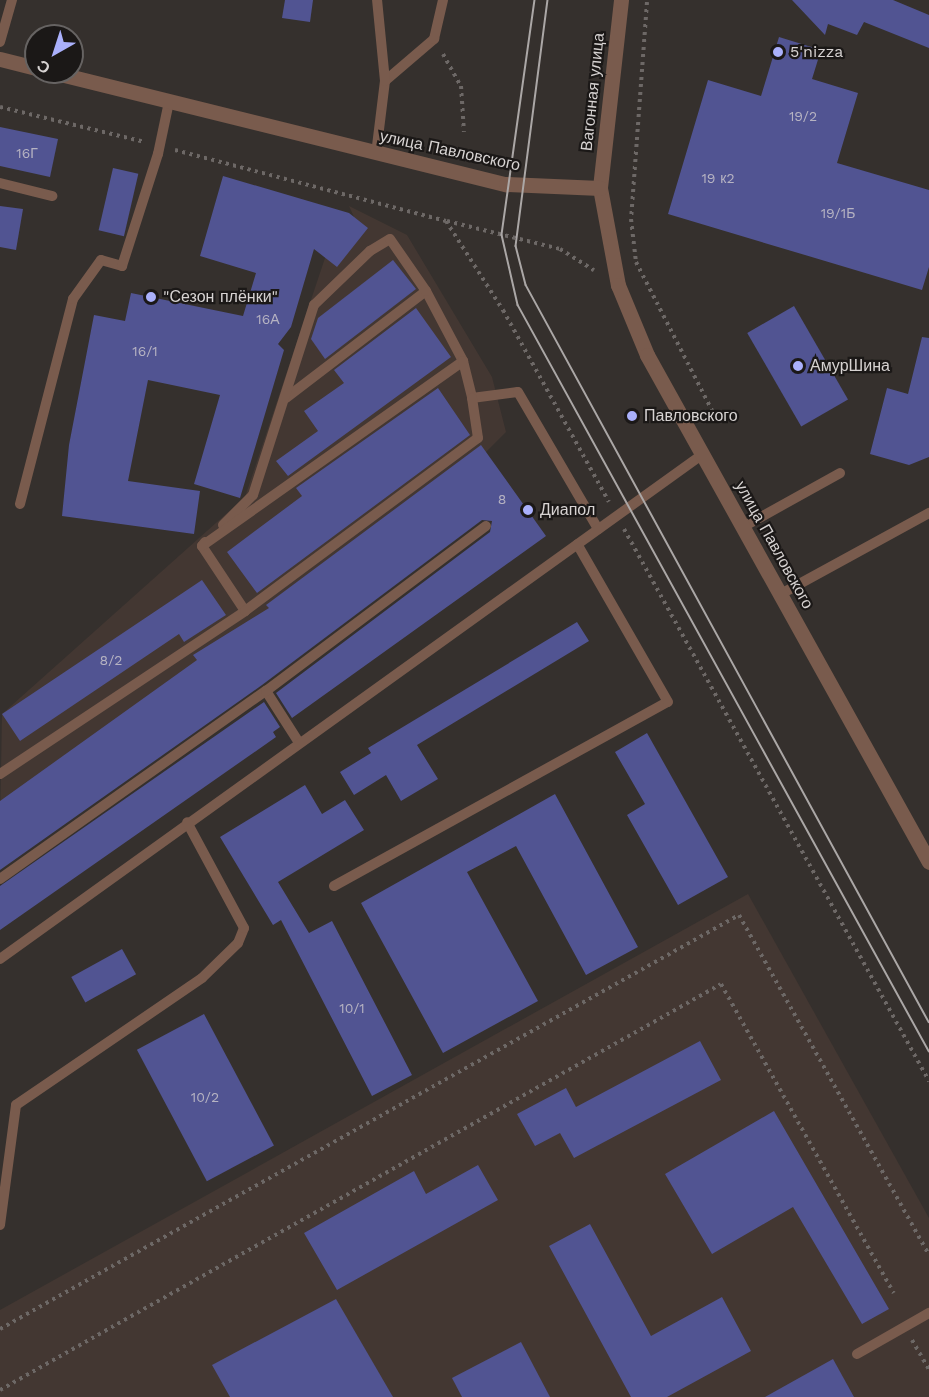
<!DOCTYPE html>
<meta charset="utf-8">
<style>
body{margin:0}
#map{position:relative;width:929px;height:1397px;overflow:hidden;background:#35302d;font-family:"Work Sans",sans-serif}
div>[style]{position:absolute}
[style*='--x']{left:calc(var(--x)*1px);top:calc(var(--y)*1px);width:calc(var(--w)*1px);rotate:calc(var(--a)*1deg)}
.built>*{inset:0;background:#433732}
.building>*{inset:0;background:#515492;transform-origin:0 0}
.path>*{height:4px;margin-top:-2px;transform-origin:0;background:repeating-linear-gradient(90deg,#6d6866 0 3px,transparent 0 7.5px)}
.service>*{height:10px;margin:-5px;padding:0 5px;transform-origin:5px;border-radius:5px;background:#795b4d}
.tertiary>*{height:15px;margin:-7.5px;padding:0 7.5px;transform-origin:7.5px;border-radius:7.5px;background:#795b4d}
.tram>*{height:1.5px;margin:-0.75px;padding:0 0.75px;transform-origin:0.75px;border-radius:0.75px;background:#aba7a6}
.dots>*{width:16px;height:16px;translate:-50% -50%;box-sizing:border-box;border:3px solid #1b1817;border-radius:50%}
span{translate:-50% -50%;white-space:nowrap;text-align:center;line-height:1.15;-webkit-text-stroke:4.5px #1b1817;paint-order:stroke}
.number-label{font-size:14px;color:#b6b3c2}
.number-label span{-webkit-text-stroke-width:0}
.poi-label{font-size:16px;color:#d7d3d2}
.left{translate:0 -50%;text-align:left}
.street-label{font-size:16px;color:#d7d3d2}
.north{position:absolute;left:24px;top:24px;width:60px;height:60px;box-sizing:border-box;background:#1b1817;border:2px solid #666362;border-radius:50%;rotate:219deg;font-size:16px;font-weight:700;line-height:24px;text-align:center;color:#d7d3d2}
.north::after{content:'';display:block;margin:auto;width:21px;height:27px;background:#aab0fb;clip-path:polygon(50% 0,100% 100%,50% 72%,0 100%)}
</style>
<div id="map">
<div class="built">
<div style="clip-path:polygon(349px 206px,407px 235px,492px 377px,506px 432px,486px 452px,0 823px,2px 714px,245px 497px,325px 258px,354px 217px)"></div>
<div style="clip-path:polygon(748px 894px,929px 1218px,929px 1397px,0 1397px,0 1310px)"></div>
</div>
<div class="building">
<div style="clip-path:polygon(285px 0,313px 0,310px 22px,282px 18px)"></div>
<div style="clip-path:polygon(792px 0,893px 0,929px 15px,929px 48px,864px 22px,857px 35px,828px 24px,825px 35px)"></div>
<div style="clip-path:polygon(779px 37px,821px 50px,812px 79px,858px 93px,837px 163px,929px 190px,929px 267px,922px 290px,668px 214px,708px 80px,761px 96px)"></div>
<div style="clip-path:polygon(0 127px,58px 139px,50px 177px,0 166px)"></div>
<div style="left:113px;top:168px;width:26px;height:64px;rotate:13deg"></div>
<div style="clip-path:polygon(223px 176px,349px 213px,368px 228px,337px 267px,314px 249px,291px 327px,278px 344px,284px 350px,240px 498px,194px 484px,220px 395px,148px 380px,128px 481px,200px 491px,194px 534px,62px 516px,69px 445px,94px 315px,125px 321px,131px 293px,243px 316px,256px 273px,200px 256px)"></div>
<div style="clip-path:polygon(0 206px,23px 209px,16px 250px,0 247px)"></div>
<div style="clip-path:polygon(393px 260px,416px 289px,325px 359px,311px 339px,318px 318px)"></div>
<div style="left:794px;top:306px;width:108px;height:54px;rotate:60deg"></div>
<div style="clip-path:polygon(416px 308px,451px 357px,288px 476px,276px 461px,318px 431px,304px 411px,344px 383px,334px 370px)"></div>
<div style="clip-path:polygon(922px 337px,929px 338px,929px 457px,909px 465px,870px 454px,887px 388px,908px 394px)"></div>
<div style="clip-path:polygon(438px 388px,470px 435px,257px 593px,227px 552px,302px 496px,296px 488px)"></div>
<div style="clip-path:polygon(481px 445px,546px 536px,292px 718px,276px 693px,490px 532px,492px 521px,482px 520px,262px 685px,0 870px,0 801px,197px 660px,193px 655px,269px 608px,266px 605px)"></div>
<div style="clip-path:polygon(202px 580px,226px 615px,184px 642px,179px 634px,20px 741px,2px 714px)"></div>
<div style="clip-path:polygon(577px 622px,589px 641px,417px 745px,438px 779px,401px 801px,386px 775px,354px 795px,340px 772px,371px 753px,368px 748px)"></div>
<div style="clip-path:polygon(264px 702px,280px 727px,273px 732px,276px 737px,0 930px,0 886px)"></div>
<div style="clip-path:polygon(647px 733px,728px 877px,678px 905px,627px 815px,645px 804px,615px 752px)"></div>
<div style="clip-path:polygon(305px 785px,322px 814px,345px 800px,364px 830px,278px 882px,309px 933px,332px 921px,412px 1075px,372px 1096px,281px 920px,273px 925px,220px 837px)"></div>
<div style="clip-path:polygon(555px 794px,638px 947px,586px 975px,516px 846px,467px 872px,538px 1001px,443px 1053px,361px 903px)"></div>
<div style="left:122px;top:949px;width:29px;height:58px;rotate:61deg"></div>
<div style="left:204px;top:1014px;width:149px;height:76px;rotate:62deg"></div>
<div style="clip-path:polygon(700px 1041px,721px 1080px,574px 1158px,560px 1133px,535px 1146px,517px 1114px,566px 1088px,576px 1107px)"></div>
<div style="clip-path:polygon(774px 1111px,889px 1309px,862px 1324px,793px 1207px,712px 1254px,665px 1174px)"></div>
<div style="clip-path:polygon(478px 1165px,498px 1200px,337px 1290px,304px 1233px,414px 1171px,426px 1194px)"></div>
<div style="clip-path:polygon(590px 1224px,651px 1336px,722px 1297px,751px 1351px,667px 1397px,631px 1397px,549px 1246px)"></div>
<div style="clip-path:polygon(336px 1299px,393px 1397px,230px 1397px,212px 1365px)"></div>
<div style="clip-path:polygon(521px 1342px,550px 1397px,462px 1397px,452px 1378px)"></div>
<div style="clip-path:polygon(833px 1359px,854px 1397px,765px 1397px)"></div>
</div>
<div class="path">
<div style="--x:647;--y:2;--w:218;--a:94.2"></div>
<div style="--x:631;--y:219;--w:43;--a:83.4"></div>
<div style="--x:636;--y:262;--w:178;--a:62.9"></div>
<div style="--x:443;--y:54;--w:37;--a:61"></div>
<div style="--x:461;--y:86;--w:46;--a:86.3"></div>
<div style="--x:0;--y:107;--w:149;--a:13.6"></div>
<div style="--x:175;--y:150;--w:280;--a:14.7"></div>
<div style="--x:446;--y:221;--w:106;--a:57.4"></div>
<div style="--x:503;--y:310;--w:219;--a:61.1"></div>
<div style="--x:447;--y:221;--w:116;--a:13.9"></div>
<div style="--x:560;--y:249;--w:40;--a:32"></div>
<div style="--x:624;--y:529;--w:631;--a:61.08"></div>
<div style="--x:0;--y:1329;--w:847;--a:-29.26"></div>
<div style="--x:739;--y:915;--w:389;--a:60.8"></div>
<div style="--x:912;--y:1340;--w:34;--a:60"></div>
<div style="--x:0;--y:1390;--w:827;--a:-29.38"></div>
<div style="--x:721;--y:984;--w:354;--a:60.8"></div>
</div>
<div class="service">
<div style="--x:0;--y:42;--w:44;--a:-74.1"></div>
<div style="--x:385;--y:81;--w:65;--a:-40.6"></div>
<div style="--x:434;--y:39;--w:40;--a:-77"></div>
<div style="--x:376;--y:154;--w:74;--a:-83"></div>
<div style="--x:385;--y:81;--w:81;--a:-95.6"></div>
<div style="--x:0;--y:183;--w:54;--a:14"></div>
<div style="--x:286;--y:398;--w:176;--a:-37.4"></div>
<div style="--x:426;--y:291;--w:79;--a:62.1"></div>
<div style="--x:20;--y:504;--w:212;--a:-75.5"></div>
<div style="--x:73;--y:299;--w:48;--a:-54.3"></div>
<div style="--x:101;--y:260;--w:22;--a:16"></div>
<div style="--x:122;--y:266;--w:118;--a:-72.2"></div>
<div style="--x:158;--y:154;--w:53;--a:-78.1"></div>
<div style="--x:223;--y:525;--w:42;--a:-45"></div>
<div style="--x:253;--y:495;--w:200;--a:-72.2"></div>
<div style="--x:314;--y:305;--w:78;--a:-44"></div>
<div style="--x:370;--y:251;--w:23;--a:-31"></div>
<div style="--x:390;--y:239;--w:63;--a:55.3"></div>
<div style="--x:743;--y:527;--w:111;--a:-29.1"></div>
<div style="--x:205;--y:542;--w:5;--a:127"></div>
<div style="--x:202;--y:546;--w:78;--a:56.5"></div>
<div style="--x:202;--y:546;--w:320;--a:-35.3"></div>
<div style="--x:463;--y:361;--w:38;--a:76"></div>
<div style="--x:472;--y:398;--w:46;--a:-7.4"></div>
<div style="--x:518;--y:392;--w:159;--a:59.7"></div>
<div style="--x:781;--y:594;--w:169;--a:-28.7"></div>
<div style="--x:266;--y:691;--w:59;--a:57.4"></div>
<div style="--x:0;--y:774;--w:294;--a:-33.6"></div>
<div style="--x:245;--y:611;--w:290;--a:-36.6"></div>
<div style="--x:478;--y:438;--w:40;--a:-98.5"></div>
<div style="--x:0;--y:879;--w:326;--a:-35.3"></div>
<div style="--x:266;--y:691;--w:275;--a:-36.9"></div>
<div style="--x:334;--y:886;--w:381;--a:-28.9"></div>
<div style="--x:668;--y:702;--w:182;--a:-119.9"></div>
<div style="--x:0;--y:959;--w:866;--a:-35.69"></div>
<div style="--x:0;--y:1225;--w:121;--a:-82.4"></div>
<div style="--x:16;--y:1105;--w:225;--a:-34.3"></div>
<div style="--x:202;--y:978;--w:50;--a:-44.2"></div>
<div style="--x:238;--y:943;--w:16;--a:-68"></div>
<div style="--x:244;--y:928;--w:120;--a:-118.3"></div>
<div style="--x:857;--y:1354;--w:83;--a:-29.7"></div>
</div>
<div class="tertiary">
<div style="--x:621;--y:0;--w:189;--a:96.4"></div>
<div style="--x:600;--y:188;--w:99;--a:79.5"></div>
<div style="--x:618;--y:285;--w:76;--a:67.5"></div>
<div style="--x:647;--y:355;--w:580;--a:60.92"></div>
<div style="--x:0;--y:59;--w:37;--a:14"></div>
<div style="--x:52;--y:72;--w:468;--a:13.9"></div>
<div style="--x:506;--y:184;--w:94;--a:2.4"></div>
</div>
<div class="tram">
<div style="--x:535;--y:0;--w:237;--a:98"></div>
<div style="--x:502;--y:235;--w:72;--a:77.1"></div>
<div style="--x:518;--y:305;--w:852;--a:61.15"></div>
<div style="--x:548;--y:0;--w:248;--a:97.4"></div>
<div style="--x:516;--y:246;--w:40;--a:75.6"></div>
<div style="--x:526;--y:285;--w:840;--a:61.33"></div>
</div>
<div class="dots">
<div style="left:778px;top:52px;background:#aab0fb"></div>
<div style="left:151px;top:297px;background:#aab0fb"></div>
<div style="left:798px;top:366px;background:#aab0fb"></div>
<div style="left:632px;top:416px;background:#aab0fb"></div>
<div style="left:528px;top:510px;background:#aab0fb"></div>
</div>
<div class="number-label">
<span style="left:803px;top:116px">19/2</span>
<span style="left:27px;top:153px">16Г</span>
<span style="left:718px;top:178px">19 к2</span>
<span style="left:838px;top:213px">19/1Б</span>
<span style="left:268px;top:319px">16А</span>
<span style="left:145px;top:351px">16/1</span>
<span style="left:502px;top:499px">8</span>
<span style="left:111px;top:660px">8/2</span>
<span style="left:352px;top:1008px">10/1</span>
<span style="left:205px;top:1097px">10/2</span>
</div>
<div class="poi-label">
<span class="left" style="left:790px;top:52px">5'nizza</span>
<span class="left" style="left:163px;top:297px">"Сезон плёнки"</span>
<span class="left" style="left:810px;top:366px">АмурШина</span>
<span class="left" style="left:644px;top:416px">Павловского</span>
<span class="left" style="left:540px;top:510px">Диапол</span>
</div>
<div class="street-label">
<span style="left:593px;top:92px;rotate:-84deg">Вагонная улица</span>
<span style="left:450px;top:151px;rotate:12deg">улица Павловского</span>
<span style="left:774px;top:545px;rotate:61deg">улица Павловского</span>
</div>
<div class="north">С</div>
</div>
